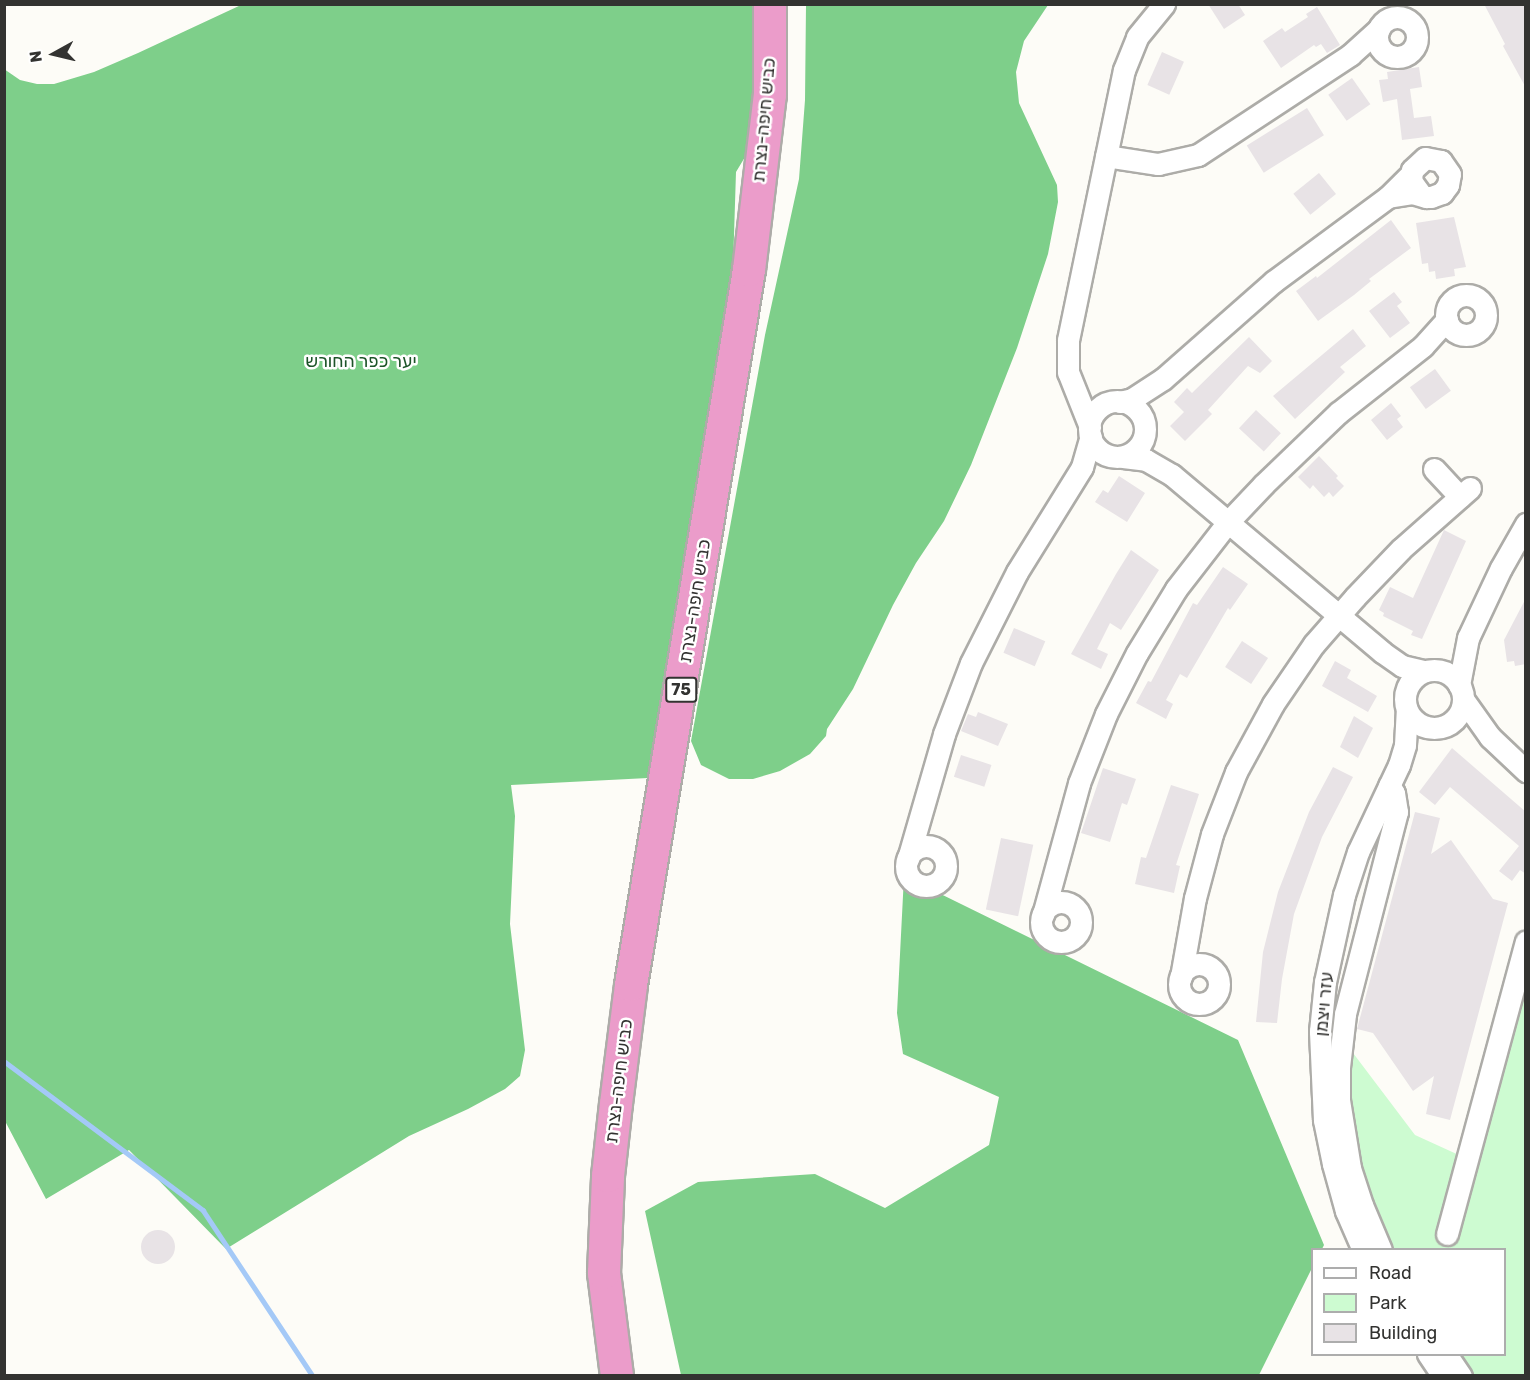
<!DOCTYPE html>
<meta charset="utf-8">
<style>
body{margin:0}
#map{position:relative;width:1530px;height:1380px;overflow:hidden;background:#fdfcf7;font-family:Rubik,Heebo,sans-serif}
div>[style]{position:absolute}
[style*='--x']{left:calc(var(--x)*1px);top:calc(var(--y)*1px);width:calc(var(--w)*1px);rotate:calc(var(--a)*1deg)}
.green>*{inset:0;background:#cdfbd1}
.forest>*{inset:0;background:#7ecf8a}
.stream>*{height:4.5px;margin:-2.25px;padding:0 2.25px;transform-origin:2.25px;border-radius:2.25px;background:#a4c9f7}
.building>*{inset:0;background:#e8e3e6;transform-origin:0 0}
.round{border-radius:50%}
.roads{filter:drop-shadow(2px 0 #adaca8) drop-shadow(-2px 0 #adaca8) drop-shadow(0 2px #adaca8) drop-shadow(0 -2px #adaca8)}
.minor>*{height:21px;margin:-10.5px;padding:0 10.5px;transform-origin:10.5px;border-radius:10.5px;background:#fff}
.minor>.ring{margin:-10.5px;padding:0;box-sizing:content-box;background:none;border:21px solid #fff;border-radius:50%}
.highway>*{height:32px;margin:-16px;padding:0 16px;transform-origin:16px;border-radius:16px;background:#eb9cca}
span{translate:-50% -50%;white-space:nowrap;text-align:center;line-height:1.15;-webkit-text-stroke:5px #fff;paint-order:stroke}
.shield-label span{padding:2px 4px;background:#fff;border:2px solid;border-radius:4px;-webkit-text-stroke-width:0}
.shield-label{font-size:16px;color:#333331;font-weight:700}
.street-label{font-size:18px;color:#333331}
.park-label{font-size:18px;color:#1d5529}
.frame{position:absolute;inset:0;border:6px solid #333331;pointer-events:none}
.legend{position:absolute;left:1311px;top:1248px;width:195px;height:108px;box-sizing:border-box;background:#fff;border:2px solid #adadad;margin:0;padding:8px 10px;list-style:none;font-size:18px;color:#333331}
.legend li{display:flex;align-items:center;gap:12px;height:30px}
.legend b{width:30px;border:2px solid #adadad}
.north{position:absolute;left:24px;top:24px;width:60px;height:60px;-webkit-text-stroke:4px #fff;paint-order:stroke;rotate:262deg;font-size:16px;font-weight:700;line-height:24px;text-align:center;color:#333331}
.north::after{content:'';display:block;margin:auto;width:21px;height:27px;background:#333331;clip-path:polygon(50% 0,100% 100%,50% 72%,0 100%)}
</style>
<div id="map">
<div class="green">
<div style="clip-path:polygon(1525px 968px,1525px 1375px,1469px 1375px,1454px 1355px,1504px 1354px,1504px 1250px,1390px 1249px,1376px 1219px,1356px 1159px,1347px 1087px,1350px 1049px,1415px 1135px,1472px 1161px)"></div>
</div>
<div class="forest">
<div style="clip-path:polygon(241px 5px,762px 5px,754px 142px,736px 172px,731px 331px,648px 778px,511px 785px,515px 816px,510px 924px,525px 1050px,520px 1076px,505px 1089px,468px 1109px,409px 1136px,226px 1249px,129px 1150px,46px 1199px,5px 1121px,4px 69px,20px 80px,37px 84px,54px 84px,94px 72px,138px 53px)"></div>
<div style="clip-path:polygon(806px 5px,1048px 5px,1024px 41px,1016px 72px,1019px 103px,1057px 185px,1058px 202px,1048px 254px,1017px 348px,971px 465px,944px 521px,916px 563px,893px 605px,853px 689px,827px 729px,826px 736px,810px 754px,780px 771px,753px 779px,729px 779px,701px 765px,691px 741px,765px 335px,799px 179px,805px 100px)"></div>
<div style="clip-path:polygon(904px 876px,1238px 1040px,1324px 1245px,1322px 1249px,1312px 1250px,1312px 1268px,1259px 1375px,681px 1375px,645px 1211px,698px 1182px,815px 1174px,885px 1208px,989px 1145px,999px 1097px,903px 1054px,897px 1013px)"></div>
</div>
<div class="stream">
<div style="--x:4;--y:1061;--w:249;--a:36.8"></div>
<div style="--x:203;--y:1210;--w:199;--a:56.5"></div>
</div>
<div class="building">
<div style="clip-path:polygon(1208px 4px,1238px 4px,1245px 15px,1224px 29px)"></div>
<div style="clip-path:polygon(1484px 4px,1526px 4px,1526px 88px,1503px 46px,1505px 44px)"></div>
<div style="clip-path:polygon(1317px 7px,1340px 45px,1327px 53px,1321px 44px,1316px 47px,1314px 45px,1281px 68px,1263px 41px,1282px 28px,1285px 32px,1308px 17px,1306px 14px)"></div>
<div style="left:1162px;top:52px;width:24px;height:36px;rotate:24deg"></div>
<div style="clip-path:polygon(1419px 67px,1422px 87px,1410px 89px,1414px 118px,1431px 116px,1434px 136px,1402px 140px,1397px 99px,1383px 102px,1379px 80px,1388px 79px,1387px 72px)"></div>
<div style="left:1352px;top:78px;width:32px;height:29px;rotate:55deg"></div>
<div style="left:1307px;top:108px;width:32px;height:71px;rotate:58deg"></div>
<div style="left:1319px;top:173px;width:27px;height:33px;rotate:51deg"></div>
<div style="clip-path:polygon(1454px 217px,1466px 267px,1454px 269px,1455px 276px,1436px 279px,1435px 271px,1429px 272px,1428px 263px,1422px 264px,1416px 223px)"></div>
<div style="clip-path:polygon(1391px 220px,1411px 248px,1369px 279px,1371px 281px,1354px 295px,1318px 321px,1296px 291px,1316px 276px,1317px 278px)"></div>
<div style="clip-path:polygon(1394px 292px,1402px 302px,1397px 306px,1410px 323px,1390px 338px,1369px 311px)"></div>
<div style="clip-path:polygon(1353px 329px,1366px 346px,1340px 367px,1345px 372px,1295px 419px,1273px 396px)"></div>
<div style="clip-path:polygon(1249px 337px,1272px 361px,1260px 373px,1248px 366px,1208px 410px,1212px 414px,1185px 441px,1170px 426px,1184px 412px,1174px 402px,1187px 388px,1192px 393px)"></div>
<div style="left:1435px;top:369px;width:27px;height:31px;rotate:54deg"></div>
<div style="clip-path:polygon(1391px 403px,1401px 416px,1397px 419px,1403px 427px,1387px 440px,1371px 420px)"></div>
<div style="left:1256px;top:410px;width:34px;height:25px;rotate:43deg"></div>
<div style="clip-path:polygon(1319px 456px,1338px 476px,1336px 478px,1344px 486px,1333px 497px,1329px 492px,1324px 497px,1313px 485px,1310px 489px,1298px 477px)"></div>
<div style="clip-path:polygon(1119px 476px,1145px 493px,1127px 522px,1095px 502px,1103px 490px,1108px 493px)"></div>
<div style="clip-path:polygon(1444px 530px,1466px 541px,1422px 639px,1411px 635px,1413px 631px,1383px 616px,1384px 613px,1379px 610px,1390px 587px,1413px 598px)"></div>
<div style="clip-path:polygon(1131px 550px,1159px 570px,1121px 630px,1110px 623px,1097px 649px,1108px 654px,1101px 669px,1071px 654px,1116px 574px)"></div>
<div style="clip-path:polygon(1223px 567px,1248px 584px,1230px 610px,1228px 608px,1187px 678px,1180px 674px,1166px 700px,1173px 704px,1166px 719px,1136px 703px,1148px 681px,1151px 682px,1193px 603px,1197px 605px)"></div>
<div style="clip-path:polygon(1526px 598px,1526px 664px,1515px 666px,1514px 661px,1507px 662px,1504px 640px)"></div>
<div style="left:1014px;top:628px;width:34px;height:27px;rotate:23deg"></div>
<div style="left:1242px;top:641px;width:31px;height:31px;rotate:33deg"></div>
<div style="clip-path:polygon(1335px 661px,1351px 670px,1347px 678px,1377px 696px,1368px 712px,1322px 686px)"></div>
<div style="clip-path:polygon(978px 712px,1008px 724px,998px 746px,961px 731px,968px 714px,976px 717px)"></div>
<div style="clip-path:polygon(1354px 716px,1373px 728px,1358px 758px,1340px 747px)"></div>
<div style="clip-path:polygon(1452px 748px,1526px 812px,1526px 874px,1520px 870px,1512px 881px,1499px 871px,1519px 846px,1450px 787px,1435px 805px,1419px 792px)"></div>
<div style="left:961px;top:755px;width:32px;height:23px;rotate:18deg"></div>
<div style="clip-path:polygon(1333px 767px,1353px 777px,1322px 837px,1294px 914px,1282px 979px,1277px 1023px,1256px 1022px,1263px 952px,1278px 892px,1309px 812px)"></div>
<div style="clip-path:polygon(1103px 768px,1136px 779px,1127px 805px,1122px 803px,1110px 842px,1081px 833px)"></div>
<div style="clip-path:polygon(1171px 785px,1199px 794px,1176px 865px,1180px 866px,1174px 893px,1135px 884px,1141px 857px,1146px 858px)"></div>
<div style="clip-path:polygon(1415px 812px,1440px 818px,1431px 854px,1451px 840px,1493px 899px,1508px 903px,1450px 1120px,1426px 1114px,1434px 1076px,1413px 1091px,1373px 1033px,1357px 1029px)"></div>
<div style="left:1001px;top:838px;width:33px;height:73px;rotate:12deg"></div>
<div class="round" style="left:141px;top:1230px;width:34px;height:34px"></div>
</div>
<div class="roads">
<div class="minor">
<div class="ring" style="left:1377px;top:17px;width:19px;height:19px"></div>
<div style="--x:1106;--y:156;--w:53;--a:8.7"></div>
<div style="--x:1158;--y:164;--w:41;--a:-12.7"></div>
<div style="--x:1198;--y:155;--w:182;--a:-33.3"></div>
<div style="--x:1350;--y:55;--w:39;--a:-42"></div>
<div style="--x:1388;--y:197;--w:24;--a:-9"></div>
<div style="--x:1412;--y:193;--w:15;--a:16"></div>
<div style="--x:1426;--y:197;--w:5;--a:0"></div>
<div style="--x:1431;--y:197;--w:12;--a:-20"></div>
<div style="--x:1442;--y:193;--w:10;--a:-53"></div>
<div style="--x:1448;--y:185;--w:11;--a:-80"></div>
<div style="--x:1450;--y:174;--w:16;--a:-125"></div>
<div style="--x:1441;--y:161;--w:16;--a:-169"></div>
<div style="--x:1425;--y:158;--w:18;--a:137"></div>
<div style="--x:1412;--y:170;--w:11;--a:95"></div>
<div style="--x:1411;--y:181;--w:17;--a:54"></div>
<div class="ring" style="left:1446px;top:295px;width:19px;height:19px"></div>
<div class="ring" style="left:1089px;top:401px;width:35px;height:35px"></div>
<div style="--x:1120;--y:402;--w:12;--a:-14"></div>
<div style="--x:1132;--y:399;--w:37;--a:-33"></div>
<div style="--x:1163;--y:379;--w:147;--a:-41.4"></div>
<div style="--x:1273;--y:282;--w:143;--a:-36.5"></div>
<div style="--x:1388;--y:197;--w:31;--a:-45"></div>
<div style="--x:1090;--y:427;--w:59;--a:-111.8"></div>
<div style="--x:1068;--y:372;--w:32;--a:-90"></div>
<div style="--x:1068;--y:340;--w:276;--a:-78.3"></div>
<div style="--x:1124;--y:70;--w:35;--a:-68"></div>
<div style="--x:1137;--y:37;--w:43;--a:-50.7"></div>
<div style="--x:1123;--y:457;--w:23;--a:7"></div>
<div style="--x:1146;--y:460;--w:30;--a:30"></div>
<div style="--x:1172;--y:475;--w:275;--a:40.1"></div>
<div style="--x:1382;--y:652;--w:24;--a:35"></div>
<div style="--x:1402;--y:666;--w:23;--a:13"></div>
<div style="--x:1434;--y:469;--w:38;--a:47"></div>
<div class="ring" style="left:1405px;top:670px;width:37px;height:37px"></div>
<div style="--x:1459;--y:685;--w:48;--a:-79.2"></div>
<div style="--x:1468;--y:638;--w:77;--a:-64.8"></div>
<div style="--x:1501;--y:568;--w:51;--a:-60.4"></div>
<div style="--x:1463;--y:699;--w:47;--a:54.6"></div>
<div style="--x:1490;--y:737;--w:50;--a:43.4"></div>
<div class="ring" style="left:906px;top:846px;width:19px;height:19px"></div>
<div style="--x:908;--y:859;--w:130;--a:-73.9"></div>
<div style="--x:944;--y:734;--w:76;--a:-69.2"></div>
<div style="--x:971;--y:663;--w:102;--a:-63.2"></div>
<div style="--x:1017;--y:572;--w:123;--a:-58.2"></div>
<div style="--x:1082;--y:467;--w:32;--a:-74"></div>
<div class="ring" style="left:1041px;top:902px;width:19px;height:19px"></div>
<div style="--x:1043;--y:915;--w:137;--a:-74.7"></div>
<div style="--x:1079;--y:783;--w:74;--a:-68.6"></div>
<div style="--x:1106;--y:714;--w:68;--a:-63.1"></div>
<div style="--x:1137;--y:653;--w:75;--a:-58.6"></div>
<div style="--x:1176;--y:589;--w:85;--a:-52.2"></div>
<div style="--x:1228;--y:522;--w:52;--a:-46.5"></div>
<div style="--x:1264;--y:484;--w:103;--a:-43.8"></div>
<div style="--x:1338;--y:413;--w:108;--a:-38.2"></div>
<div style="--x:1423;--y:346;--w:36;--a:-48"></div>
<div class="ring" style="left:1179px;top:964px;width:19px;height:19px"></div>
<div style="--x:1181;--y:977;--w:80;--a:-80"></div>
<div style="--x:1195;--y:898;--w:66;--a:-75.1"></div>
<div style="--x:1212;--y:834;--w:66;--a:-68.8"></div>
<div style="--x:1236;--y:772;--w:77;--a:-61.4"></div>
<div style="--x:1273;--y:704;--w:73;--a:-55.7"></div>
<div style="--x:1314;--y:644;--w:62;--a:-48.9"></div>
<div style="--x:1355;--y:597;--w:66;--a:-46.2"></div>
<div style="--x:1401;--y:549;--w:92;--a:-41.5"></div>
<div style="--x:1447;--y:1234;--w:303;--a:-74.9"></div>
<div style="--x:1363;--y:1250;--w:43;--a:-113.6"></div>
<div style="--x:1346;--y:1211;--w:49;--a:-105.5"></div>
<div style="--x:1333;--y:1164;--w:45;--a:-101.6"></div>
<div style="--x:1324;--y:1120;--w:89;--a:-92.6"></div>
<div style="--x:1320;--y:1031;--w:49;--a:-84.2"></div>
<div style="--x:1325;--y:982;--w:89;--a:-77.7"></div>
<div style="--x:1344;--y:895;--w:45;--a:-72"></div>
<div style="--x:1358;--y:852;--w:96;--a:-64.8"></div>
<div style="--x:1399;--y:765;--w:21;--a:-73"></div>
<div style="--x:1405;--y:745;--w:35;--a:-87"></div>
<div style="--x:1381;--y:1250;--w:49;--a:-112.9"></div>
<div style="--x:1362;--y:1205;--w:39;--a:-108"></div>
<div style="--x:1350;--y:1168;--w:69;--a:-99.2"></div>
<div style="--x:1339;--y:1100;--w:33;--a:-90"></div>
<div style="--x:1339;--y:1067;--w:53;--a:-83.5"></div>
<div style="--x:1345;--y:1014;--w:209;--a:-75.6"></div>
<div style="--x:1397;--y:812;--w:19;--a:-99"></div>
<div style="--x:1394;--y:793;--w:9;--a:-122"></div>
<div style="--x:1428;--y:1354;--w:27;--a:56"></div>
<div style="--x:1446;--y:1354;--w:27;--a:56"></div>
</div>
<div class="highway">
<div style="--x:617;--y:1376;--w:104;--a:-97.2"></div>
<div style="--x:604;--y:1273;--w:97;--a:-87.6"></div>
<div style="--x:608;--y:1176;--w:72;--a:-83.7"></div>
<div style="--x:616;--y:1104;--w:120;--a:-82.8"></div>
<div style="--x:631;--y:985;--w:725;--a:-80.63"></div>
<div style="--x:749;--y:270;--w:176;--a:-83.2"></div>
<div style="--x:770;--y:95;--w:91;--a:-90"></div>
</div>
</div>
<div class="shield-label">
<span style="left:681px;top:690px">75</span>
</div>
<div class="street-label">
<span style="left:764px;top:120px;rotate:-85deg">כביש חיפה-נצרת</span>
<span style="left:695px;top:601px;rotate:-81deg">כביש חיפה-נצרת</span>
<span style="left:1324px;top:1004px;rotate:-85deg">עזר ויצמן</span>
<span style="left:619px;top:1081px;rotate:-83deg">כביש חיפה-נצרת</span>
</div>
<div class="park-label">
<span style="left:361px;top:361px">יער כפר החורש</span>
</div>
<div class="frame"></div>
<ul class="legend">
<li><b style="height:8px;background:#fff"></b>Road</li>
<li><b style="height:16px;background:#cdfbd1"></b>Park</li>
<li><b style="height:16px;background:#e8e3e6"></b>Building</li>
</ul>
<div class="north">N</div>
</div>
